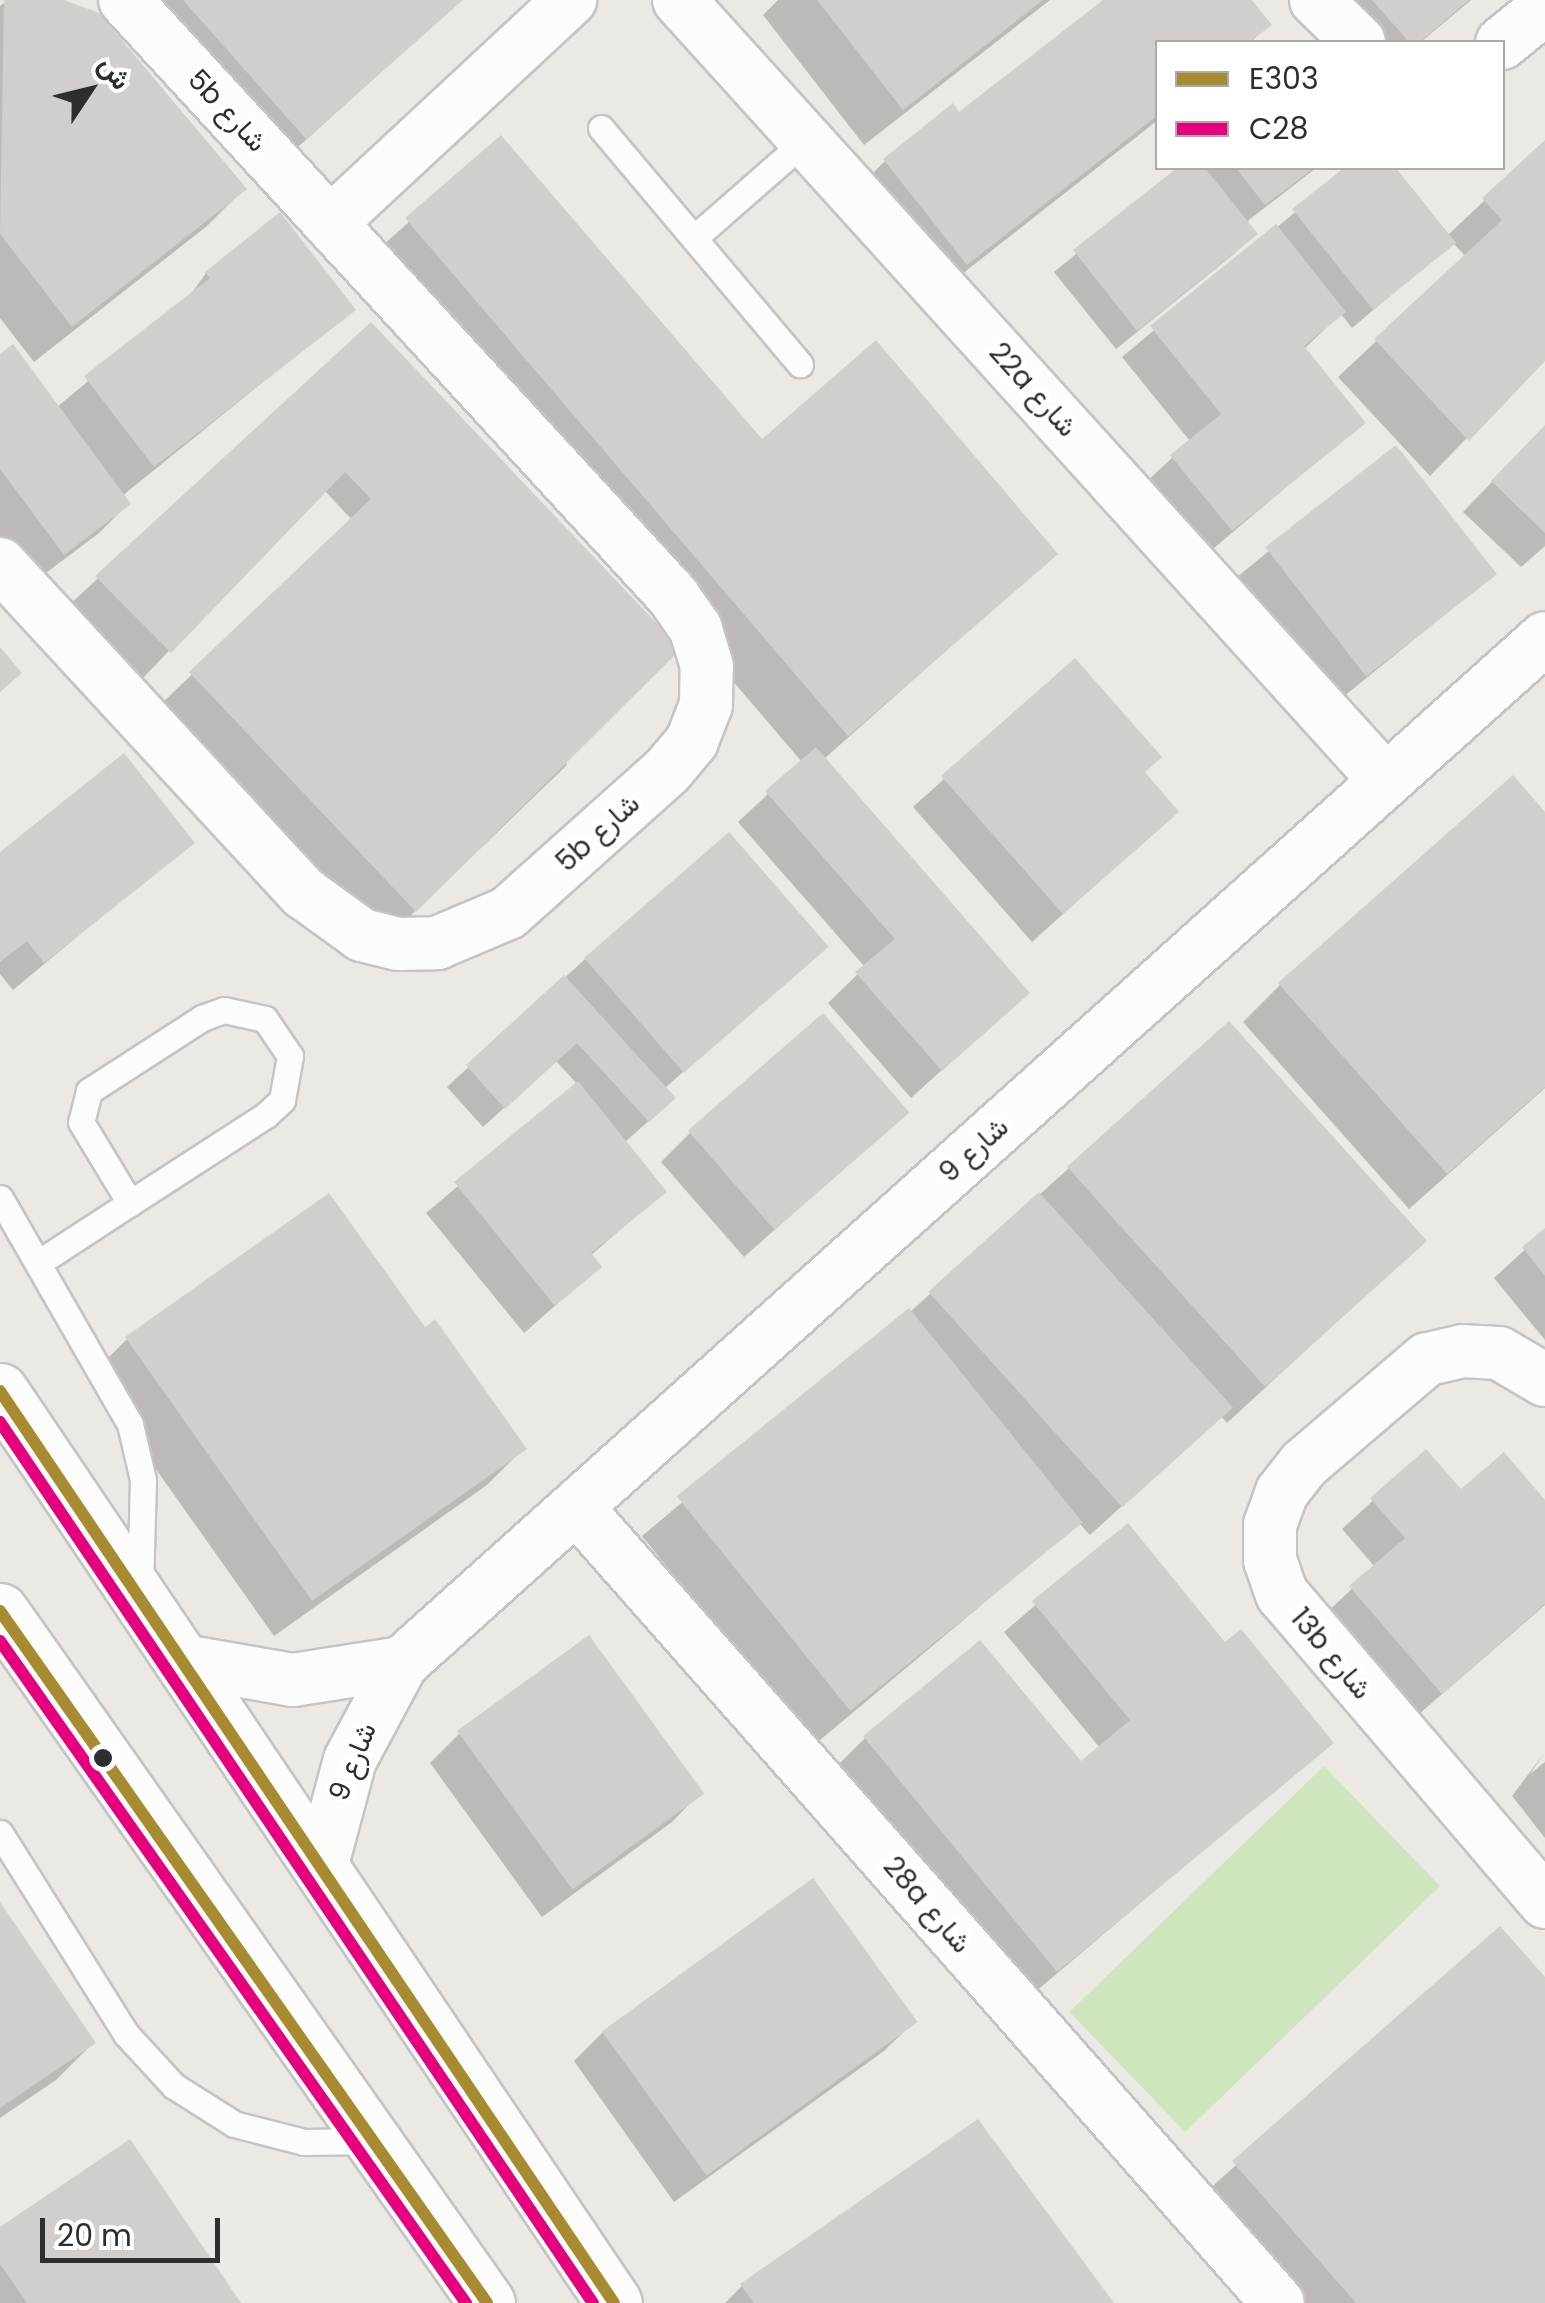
<!DOCTYPE html>
<meta charset="utf-8">
<style>
body{margin:0}
#map{position:relative;width:1545px;height:2303px;overflow:hidden;background:#ece8e4;font-family:Poppins,Vazirmatn,sans-serif}
div>[style]{position:absolute}
[style*='--x']{left:calc(var(--x)*1px);top:calc(var(--y)*1px);width:calc(var(--w)*1px);rotate:calc(var(--a)*1deg)}
.green>*{inset:0;background:#cee6be;transform-origin:0 0}
.shadow>*{inset:0;background:#0003;transform-origin:0 0}
.building>*{inset:0;background:#d1cecb;transform-origin:0 0}
.roads{filter:drop-shadow(2px 0 #c5c4c5) drop-shadow(-2px 0 #c5c4c5) drop-shadow(0 2px #c5c4c5) drop-shadow(0 -2px #c5c4c5)}
.service>*{height:25px;margin:-12.5px;padding:0 12.5px;transform-origin:12.5px;border-radius:12.5px;background:#fcfcfb}
.minor>*{height:52px;margin:-26px;padding:0 26px;transform-origin:26px;border-radius:26px;background:#fcfcfb}
.secondary>*{height:55px;margin:-27.5px;padding:0 27.5px;transform-origin:27.5px;border-radius:27.5px;background:#fcfcfb}
.bus-1>*{height:12px;margin:-6px;padding:0 6px;transform-origin:6px;border-radius:6px;background:#a78b30}
.bus-2>*{height:12px;margin:-6px;padding:0 6px;transform-origin:6px;border-radius:6px;background:#e5007d}
.dots>*{width:28px;height:28px;translate:-50% -50%;box-sizing:border-box;border:5px solid #fff;border-radius:50%}
span{translate:-50% -50%;white-space:nowrap;text-align:center;line-height:1.15;-webkit-text-stroke:8px #fff;paint-order:stroke}
.street-label{font-size:28px;color:#2e2e2e}
.legend{position:absolute;left:1155px;top:40px;width:350px;height:130px;box-sizing:border-box;background:#fff;border:2px solid #ababab;margin:0;padding:12px 18px;list-style:none;font-size:30px;color:#2e2e2e}
.legend li{display:flex;align-items:center;gap:20px;height:50px}
.legend b{width:50px;border:2px solid #ababab}
.north{position:absolute;left:40px;top:40px;width:100px;height:100px;-webkit-text-stroke:8px #fff;paint-order:stroke;rotate:55deg;font-size:28px;font-weight:700;line-height:40px;text-align:center;color:#2e2e2e}
.north::after{content:'';display:block;margin:auto;width:35px;height:45px;background:#2e2e2e;clip-path:polygon(50% 0,100% 100%,50% 72%,0 100%)}
.scale{position:absolute;left:40px;top:2218px;width:180px;height:45px;box-sizing:border-box;border:5px solid #2e2e2e;border-top:0;padding-left:12px;font-size:30px;line-height:35px;white-space:nowrap;color:#2e2e2e;-webkit-text-stroke:8px #fff;paint-order:stroke}
</style>
<div id="map">
<div class="green">
<div style="left:1324px;top:1766px;width:167px;height:354px;rotate:46deg"></div>
</div>
<div class="shadow">
<div style="clip-path:polygon(8px 0,56px 0,244px 189px,207px 226px,34px 362px,0 318px,0 6px)"></div>
<div style="clip-path:polygon(114px 0,461px 0,268px 174px)"></div>
<div style="clip-path:polygon(778px 0,1050px 0,864px 145px,763px 15px)"></div>
<div style="clip-path:polygon(1107px 0,1249px 0,1268px 25px,1251px 42px,1158px 42px,1158px 120px,929px 300px,848px 198px,885px 161px,959px 116px)"></div>
<div style="clip-path:polygon(1317px 0,1471px 0,1421px 42px,1354px 42px)"></div>
<div style="clip-path:polygon(501px 139px,762px 443px,1055px 554px,824px 759px,1027px 993px,911px 1098px,828px 1003px,865px 967px,738px 822px,802px 762px,370px 257px)"></div>
<div style="clip-path:polygon(1545px 143px,1545px 357px,1430px 476px,1338px 377px,1466px 257px,1453px 243px,1352px 328px,1341px 314px,1304px 349px,1363px 422px,1201px 559px,1142px 486px,1190px 441px,1122px 357px,1348px 168px,1393px 168px,1447px 236px)"></div>
<div style="clip-path:polygon(1181px 168px,1316px 168px,1245px 223px,1254px 234px,1234px 254px,1116px 349px,1054px 272px)"></div>
<div style="clip-path:polygon(206px 273px,352px 310px,122px 496px,128px 504px,99px 533px,34px 582px,0 537px,0 357px,57px 407px,189px 297px)"></div>
<div style="clip-path:polygon(371px 326px,567px 765px,378px 947px,154px 711px,352px 520px,324px 490px,140px 681px,67px 607px)"></div>
<div style="clip-path:polygon(1545px 427px,1545px 546px,1521px 567px,1463px 512px)"></div>
<div style="left:1395px;top:449px;width:160px;height:204px;rotate:51deg"></div>
<div style="clip-path:polygon(1075px 661px,1143px 773px,1176px 812px,1032px 942px,913px 807px)"></div>
<div style="clip-path:polygon(1545px 815px,1545px 1088px,1409px 1209px,1243px 1022px,1280px 985px)"></div>
<div style="clip-path:polygon(191px 842px,13px 990px,0 974px,0 855px)"></div>
<div style="clip-path:polygon(824px 946px,664px 1089px,652px 1118px,624px 1143px,663px 1192px,590px 1256px,599px 1267px,524px 1333px,426px 1213px,578px 1085px,556px 1061px,483px 1127px,447px 1087px,585px 959px)"></div>
<div style="clip-path:polygon(1228px 1024px,1424px 1241px,1227px 1423px,1221px 1416px,1090px 1535px,1079px 1523px,813px 1746px,642px 1536px,909px 1313px)"></div>
<div style="clip-path:polygon(906px 1113px,744px 1257px,661px 1162px,691px 1132px)"></div>
<div style="clip-path:polygon(1545px 1231px,1545px 1340px,1494px 1278px)"></div>
<div style="clip-path:polygon(424px 1330px,524px 1448px,487px 1485px,274px 1636px,90px 1376px,127px 1339px)"></div>
<div style="clip-path:polygon(1426px 1452px,1461px 1492px,1545px 1503px,1545px 1605px,1411px 1721px,1322px 1617px,1375px 1567px,1342px 1529px)"></div>
<div style="clip-path:polygon(1127px 1527px,1225px 1645px,1330px 1742px,1027px 1999px,836px 1767px,865px 1738px,1081px 1764px,1100px 1748px,1004px 1632px)"></div>
<div style="clip-path:polygon(459px 1734px,701px 1792px,672px 1822px,542px 1917px,430px 1763px)"></div>
<div style="clip-path:polygon(1545px 1752px,1530px 1774px,1545px 1762px,1545px 1838px,1512px 1796px)"></div>
<div style="clip-path:polygon(0 1907px,93px 2043px,56px 2080px,0 2118px)"></div>
<div style="clip-path:polygon(1500px 1929px,1545px 1981px,1545px 2303px,1287px 2303px,1197px 2200px)"></div>
<div style="clip-path:polygon(914px 2022px,884px 2051px,674px 2202px,574px 2061px,603px 2032px)"></div>
<div style="clip-path:polygon(0 2230px,238px 2303px,0 2303px)"></div>
<div style="clip-path:polygon(742px 2286px,1111px 2303px,725px 2303px)"></div>
</div>
<div class="building">
<div style="clip-path:polygon(4px 0,64px 0,99px 13px,247px 189px,72px 327px,0 234px)"></div>
<div style="clip-path:polygon(183px 0,463px 0,306px 139px)"></div>
<div style="clip-path:polygon(817px 0,1043px 0,903px 110px)"></div>
<div style="clip-path:polygon(1103px 0,1252px 0,1272px 25px,1249px 42px,1158px 42px,1158px 115px,967px 265px,883px 159px,953px 103px,959px 112px)"></div>
<div style="clip-path:polygon(1372px 0,1469px 0,1420px 42px,1409px 42px)"></div>
<div style="clip-path:polygon(501px 135px,762px 439px,876px 340px,1058px 554px,848px 736px,405px 218px)"></div>
<div style="clip-path:polygon(1545px 140px,1545px 361px,1469px 441px,1374px 339px,1502px 220px,1482px 198px)"></div>
<div style="clip-path:polygon(1177px 168px,1205px 168px,1258px 234px,1137px 331px,1073px 250px)"></div>
<div style="clip-path:polygon(1236px 168px,1314px 168px,1265px 205px)"></div>
<div style="clip-path:polygon(1344px 168px,1396px 168px,1456px 243px,1373px 310px,1292px 209px)"></div>
<div style="clip-path:polygon(280px 212px,356px 310px,154px 467px,84px 376px,210px 278px,205px 272px)"></div>
<div style="clip-path:polygon(1276px 224px,1346px 312px,1304px 346px,1366px 423px,1232px 531px,1170px 455px,1221px 414px,1150px 326px)"></div>
<div style="clip-path:polygon(371px 322px,681px 649px,416px 912px,189px 672px,371px 499px,345px 472px,171px 653px,95px 576px)"></div>
<div style="clip-path:polygon(13px 344px,131px 504px,64px 555px,0 469px,0 354px)"></div>
<div style="clip-path:polygon(1545px 425px,1545px 533px,1491px 481px)"></div>
<div style="left:1396px;top:445px;width:164px;height:166px;rotate:52deg"></div>
<div style="clip-path:polygon(0 647px,22px 673px,0 692px)"></div>
<div style="clip-path:polygon(1075px 658px,1162px 757px,1145px 772px,1179px 812px,1063px 914px,941px 776px)"></div>
<div style="clip-path:polygon(816px 747px,1030px 993px,942px 1071px,855px 972px,895px 939px,765px 791px)"></div>
<div style="clip-path:polygon(124px 753px,195px 843px,44px 963px,27px 941px,0 962px,0 852px)"></div>
<div style="clip-path:polygon(1513px 775px,1545px 812px,1545px 1087px,1447px 1174px,1278px 983px)"></div>
<div style="left:729px;top:832px;width:152px;height:192px;rotate:49deg"></div>
<div style="clip-path:polygon(564px 975px,676px 1098px,649px 1122px,577px 1043px,505px 1109px,466px 1065px)"></div>
<div style="left:823px;top:1013px;width:132px;height:179px;rotate:49deg"></div>
<div style="left:1229px;top:1021px;width:296px;height:218px;rotate:48deg"></div>
<div style="clip-path:polygon(578px 1081px,667px 1192px,591px 1253px,602px 1267px,555px 1306px,454px 1182px)"></div>
<div style="left:1039px;top:1192px;width:290px;height:149px;rotate:48deg"></div>
<div style="clip-path:polygon(329px 1193px,425px 1327px,435px 1319px,527px 1449px,312px 1601px,125px 1337px)"></div>
<div style="clip-path:polygon(1545px 1228px,1545px 1276px,1522px 1247px)"></div>
<div style="left:909px;top:1308px;width:276px;height:299px;rotate:51deg"></div>
<div style="clip-path:polygon(1426px 1449px,1461px 1489px,1504px 1452px,1545px 1500px,1545px 1604px,1442px 1694px,1349px 1586px,1405px 1538px,1370px 1498px)"></div>
<div style="clip-path:polygon(1128px 1523px,1225px 1642px,1241px 1629px,1334px 1743px,1057px 1972px,863px 1736px,980px 1640px,1081px 1761px,1130px 1720px,1032px 1601px)"></div>
<div style="left:589px;top:1635px;width:196px;height:163px;rotate:54deg"></div>
<div style="left:813px;top:1878px;width:178px;height:261px;rotate:54deg"></div>
<div style="clip-path:polygon(0 1902px,96px 2043px,0 2108px)"></div>
<div style="clip-path:polygon(1500px 1926px,1545px 1977px,1545px 2303px,1356px 2303px,1232px 2161px)"></div>
<div style="clip-path:polygon(978px 2119px,1114px 2303px,754px 2303px,740px 2284px)"></div>
<div style="clip-path:polygon(130px 2139px,241px 2303px,27px 2303px,0 2264px,0 2227px)"></div>
</div>
<div class="roads">
<div class="service">
<div style="--x:601;--y:128;--w:309;--a:49.9"></div>
<div style="--x:694;--y:238;--w:149;--a:-41.2"></div>
<div style="--x:0;--y:1198;--w:261;--a:60.1"></div>
<div style="--x:130;--y:1424;--w:57;--a:76.9"></div>
<div style="--x:143;--y:1480;--w:105;--a:91.6"></div>
<div style="--x:41;--y:1261;--w:106;--a:-33.1"></div>
<div style="--x:130;--y:1203;--w:162;--a:-32.9"></div>
<div style="--x:266;--y:1115;--w:22;--a:-43"></div>
<div style="--x:282;--y:1100;--w:45;--a:-79.7"></div>
<div style="--x:290;--y:1056;--w:45;--a:-124"></div>
<div style="--x:265;--y:1019;--w:42;--a:-167.6"></div>
<div style="--x:224;--y:1010;--w:23;--a:160"></div>
<div style="--x:202;--y:1018;--w:135;--a:147.1"></div>
<div style="--x:89;--y:1091;--w:32;--a:104"></div>
<div style="--x:81;--y:1122;--w:95;--a:58.8"></div>
<div style="--x:0;--y:1833;--w:237;--a:57.9"></div>
<div style="--x:126;--y:2034;--w:71;--a:47.3"></div>
<div style="--x:174;--y:2086;--w:71;--a:32.3"></div>
<div style="--x:234;--y:2124;--w:72;--a:14.4"></div>
<div style="--x:304;--y:2142;--w:69;--a:-0.8"></div>
</div>
<div class="minor">
<div style="--x:679;--y:0;--w:1053;--a:47.85"></div>
<div style="--x:1316;--y:0;--w:60;--a:44.3"></div>
<div style="--x:1502;--y:43;--w:55;--a:-39.1"></div>
<div style="--x:330;--y:223;--w:328;--a:-42.9"></div>
<div style="--x:0;--y:564;--w:448;--a:47.3"></div>
<div style="--x:304;--y:893;--w:72;--a:35.9"></div>
<div style="--x:362;--y:935;--w:37;--a:14"></div>
<div style="--x:398;--y:944;--w:39;--a:-1"></div>
<div style="--x:437;--y:943;--w:77;--a:-22.9"></div>
<div style="--x:508;--y:913;--w:213;--a:-41.8"></div>
<div style="--x:667;--y:771;--w:39;--a:-50"></div>
<div style="--x:692;--y:741;--w:39;--a:-69"></div>
<div style="--x:706;--y:705;--w:39;--a:-89"></div>
<div style="--x:707;--y:666;--w:39;--a:-107"></div>
<div style="--x:696;--y:629;--w:39;--a:-125"></div>
<div style="--x:674;--y:597;--w:811;--a:-132.6"></div>
<div style="--x:1545;--y:1380;--w:53;--a:-149.6"></div>
<div style="--x:1499;--y:1353;--w:36;--a:-177"></div>
<div style="--x:1463;--y:1351;--w:37;--a:167"></div>
<div style="--x:1427;--y:1359;--w:162;--a:139.5"></div>
<div style="--x:1304;--y:1464;--w:36;--a:128"></div>
<div style="--x:1282;--y:1492;--w:35;--a:110"></div>
<div style="--x:1270;--y:1525;--w:35;--a:90"></div>
<div style="--x:1270;--y:1560;--w:36;--a:71"></div>
<div style="--x:1282;--y:1594;--w:405;--a:49.5"></div>
<div style="--x:576;--y:1507;--w:1061;--a:48.59"></div>
<div style="--x:184;--y:1661;--w:111;--a:9.9"></div>
<div style="--x:293;--y:1680;--w:110;--a:-8.9"></div>
<div style="--x:321;--y:1868;--w:112;--a:-75"></div>
<div style="--x:350;--y:1760;--w:110;--a:-61.8"></div>
<div style="--x:402;--y:1663;--w:1535;--a:-41.88"></div>
</div>
<div class="secondary">
<div style="--x:0;--y:1391;--w:1099;--a:56.05"></div>
<div style="--x:0;--y:1611;--w:846;--a:54.86"></div>
</div>
</div>
<div class="bus-1">
<div style="--x:0;--y:1391;--w:1099;--a:56.05"></div>
<div style="--x:0;--y:1611;--w:846;--a:54.86"></div>
</div>
<div class="bus-2">
<div style="--x:0;--y:1422;--w:1062;--a:56.06"></div>
<div style="--x:0;--y:1641;--w:810;--a:54.86"></div>
</div>
<div class="dots">
<div style="left:103px;top:1758px;background:#2e2e2e"></div>
</div>
<div class="street-label">
<span style="left:227px;top:111px;rotate:47deg">5b شارع</span>
<span style="left:1033px;top:390px;rotate:48deg">22a شارع</span>
<span style="left:598px;top:833px;rotate:-42deg">5b شارع</span>
<span style="left:974px;top:1150px;rotate:-42deg">شارع 9</span>
<span style="left:1331px;top:1654px;rotate:50deg">13b شارع</span>
<span style="left:353px;top:1762px;rotate:-68deg">شارع 9</span>
<span style="left:927px;top:1905px;rotate:49deg">28a شارع</span>
</div>
<ul class="legend">
<li><b style="height:12px;background:#a78b30"></b>E303</li>
<li><b style="height:12px;background:#e5007d"></b>C28</li>
</ul>
<div class="north">ش</div>
<div class="scale">20 m</div>
</div>
